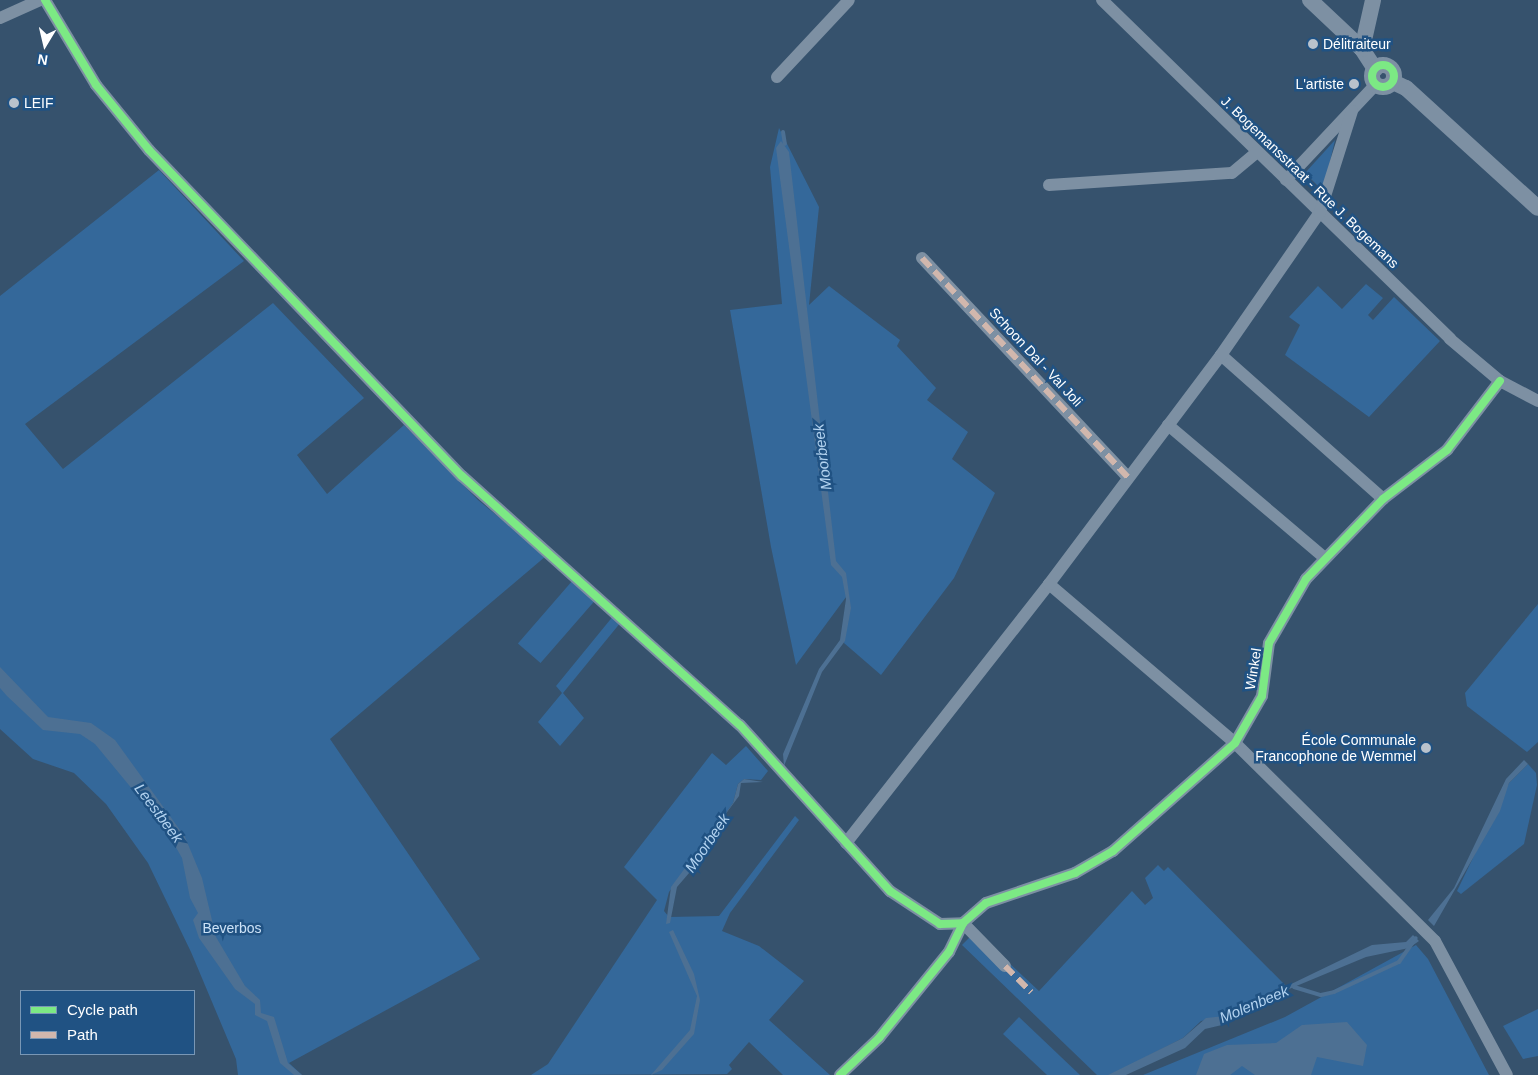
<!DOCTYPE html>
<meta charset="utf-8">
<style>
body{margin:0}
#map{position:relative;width:1538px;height:1075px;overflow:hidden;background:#36526d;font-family:Arial,sans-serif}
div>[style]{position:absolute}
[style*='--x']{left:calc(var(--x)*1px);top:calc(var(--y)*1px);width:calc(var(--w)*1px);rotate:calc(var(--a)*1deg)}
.green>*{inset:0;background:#34689a;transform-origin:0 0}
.water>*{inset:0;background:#4d7093}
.stream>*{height:4px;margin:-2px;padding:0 2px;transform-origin:2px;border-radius:2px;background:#4d7093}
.minor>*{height:12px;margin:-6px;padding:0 6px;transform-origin:6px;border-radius:6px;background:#7d90a3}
.tertiary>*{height:16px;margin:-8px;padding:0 8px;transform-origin:8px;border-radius:8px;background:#7d90a3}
.tertiary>.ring{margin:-8px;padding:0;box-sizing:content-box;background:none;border:16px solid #7d90a3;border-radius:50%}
.quiet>*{height:6px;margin-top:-3px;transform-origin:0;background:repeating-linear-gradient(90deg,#d1b7ad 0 12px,transparent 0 18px)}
.cycleway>*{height:8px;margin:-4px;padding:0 4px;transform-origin:4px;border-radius:4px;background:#7ce984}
.cycleway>.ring{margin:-4px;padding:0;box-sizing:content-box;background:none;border:8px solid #7ce984;border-radius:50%}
.dots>*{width:14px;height:14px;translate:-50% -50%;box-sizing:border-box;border:2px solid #205283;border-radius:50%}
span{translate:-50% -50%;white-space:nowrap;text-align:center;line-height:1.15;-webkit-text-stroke:5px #205283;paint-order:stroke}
.poi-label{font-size:14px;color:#fff}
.left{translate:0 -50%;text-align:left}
.right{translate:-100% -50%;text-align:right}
.street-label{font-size:14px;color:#fff}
.park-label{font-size:14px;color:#cce2f7}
.water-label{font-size:15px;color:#b3d3f0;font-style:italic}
.legend{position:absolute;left:20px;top:990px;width:175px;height:65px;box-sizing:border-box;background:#205283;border:1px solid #7997b5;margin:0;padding:6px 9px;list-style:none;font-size:15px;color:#fff}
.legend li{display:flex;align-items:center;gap:10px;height:25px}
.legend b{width:25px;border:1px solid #7997b5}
.north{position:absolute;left:20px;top:20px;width:50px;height:50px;-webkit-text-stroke:4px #205283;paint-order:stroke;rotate:189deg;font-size:14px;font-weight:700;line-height:20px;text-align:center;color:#fff}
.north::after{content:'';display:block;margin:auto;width:18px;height:22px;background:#fff;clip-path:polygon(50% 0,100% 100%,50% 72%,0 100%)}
</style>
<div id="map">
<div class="green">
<div style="clip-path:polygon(779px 128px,819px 207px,809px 305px,829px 286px,900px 340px,897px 346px,936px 388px,927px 400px,968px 432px,952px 459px,995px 493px,954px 578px,881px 675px,844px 643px,849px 593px,796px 665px,771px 547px,730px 310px,782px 304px,770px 167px)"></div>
<div style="clip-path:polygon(1335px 140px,1324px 187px,1320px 188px,1305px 173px)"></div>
<div style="clip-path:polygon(159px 170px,244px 261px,25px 424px,63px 469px,273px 303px,364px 398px,297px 455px,327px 494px,404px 425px,478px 500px,546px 556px,330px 739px,480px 959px,289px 1063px,302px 1075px,238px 1075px,236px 1059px,191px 952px,148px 863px,106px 804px,74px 773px,33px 759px,0 729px,0 296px)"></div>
<div style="clip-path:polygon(1366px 284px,1383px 298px,1368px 315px,1373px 320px,1394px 297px,1440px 341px,1369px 417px,1285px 355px,1300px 325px,1289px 317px,1318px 286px,1342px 309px)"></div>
<div style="left:573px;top:580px;width:30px;height:84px;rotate:41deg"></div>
<div style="clip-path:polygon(1538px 604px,1538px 742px,1527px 752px,1467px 706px,1465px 693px)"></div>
<div style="clip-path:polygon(614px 615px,621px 622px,563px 693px,584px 718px,560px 746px,538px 722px,562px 693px,556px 686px)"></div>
<div style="clip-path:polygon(746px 746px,768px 771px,761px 780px,744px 779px,738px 784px,733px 803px,669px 892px,664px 911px,669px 917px,719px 916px,795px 816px,799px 820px,730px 913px,722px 931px,759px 946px,804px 981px,769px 1020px,830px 1075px,783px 1075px,749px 1042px,729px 1065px,732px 1069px,727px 1074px,531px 1075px,548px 1064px,657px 900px,624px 867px,712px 753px,726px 765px)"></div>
<div style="clip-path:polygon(1528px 764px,1536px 773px,1537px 785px,1524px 844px,1461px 894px,1457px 891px,1509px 783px)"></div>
<div style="clip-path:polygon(1158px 865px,1164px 871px,1168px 867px,1285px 985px,1225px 1016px,1201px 1021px,1183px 1038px,1134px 1063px,1109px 1075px,1097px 1075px,962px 945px,970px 937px,1008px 962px,1039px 991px,1132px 891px,1145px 905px,1153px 898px,1145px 878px)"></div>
<div style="clip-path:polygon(1416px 945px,1428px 959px,1489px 1075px,1143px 1075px,1285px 1017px)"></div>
<div style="clip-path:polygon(1538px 1009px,1538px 1056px,1523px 1059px,1503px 1026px)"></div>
<div style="clip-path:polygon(1019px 1017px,1080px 1075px,1047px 1075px,1003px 1034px)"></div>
</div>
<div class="water">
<div style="clip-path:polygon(781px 141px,789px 152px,836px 561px,846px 573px,851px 608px,845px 641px,822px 672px,784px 766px,783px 754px,819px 669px,840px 640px,846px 599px,842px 577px,831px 565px,776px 148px)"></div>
<div style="clip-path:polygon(0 667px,48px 717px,91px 723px,115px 740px,185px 837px,202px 878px,216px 937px,245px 986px,260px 1000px,261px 1013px,274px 1017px,288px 1063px,302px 1075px,294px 1075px,280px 1063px,267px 1021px,255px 1015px,255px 1004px,235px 989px,199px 938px,193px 920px,198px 913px,190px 898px,182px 858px,166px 830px,95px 744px,80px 734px,43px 730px,7px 696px,0 688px)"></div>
<div style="clip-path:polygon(1524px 760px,1528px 764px,1509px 783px,1500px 811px,1434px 926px,1428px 920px,1454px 888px,1506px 779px)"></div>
<div style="clip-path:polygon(744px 779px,763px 782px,741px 783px,739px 796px,713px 831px,696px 865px,677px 887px,670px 923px,666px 924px,671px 887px,733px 803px,738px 784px)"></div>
<div style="clip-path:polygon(673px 930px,694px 974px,700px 1000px,694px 1034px,662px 1070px,651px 1075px,690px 1030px,697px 996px,669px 932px)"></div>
<div style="clip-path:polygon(1413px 935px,1419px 941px,1409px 948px,1366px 957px,1282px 992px,1222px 1025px,1205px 1029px,1185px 1048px,1126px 1075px,1108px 1075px,1183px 1038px,1206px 1018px,1225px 1016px,1372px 945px,1406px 942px)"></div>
<div style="clip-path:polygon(1347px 1022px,1367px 1045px,1363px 1066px,1317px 1057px,1311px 1075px,1255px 1075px,1242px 1066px,1230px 1075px,1196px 1075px,1204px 1054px,1227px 1045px,1276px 1043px,1302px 1025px)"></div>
</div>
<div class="stream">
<div style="--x:783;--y:132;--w:12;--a:81"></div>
<div style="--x:1294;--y:987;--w:28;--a:17"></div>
<div style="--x:1321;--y:995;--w:13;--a:-13"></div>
<div style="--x:1334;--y:992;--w:72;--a:-24.8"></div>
<div style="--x:1399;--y:962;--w:29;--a:-55"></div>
</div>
<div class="minor">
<div style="--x:45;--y:0;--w:99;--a:59"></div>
<div style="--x:96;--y:85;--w:84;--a:50.8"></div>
<div style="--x:149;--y:150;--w:452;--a:46.2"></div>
<div style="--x:462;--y:476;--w:373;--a:41.9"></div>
<div style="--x:740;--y:725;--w:224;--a:47.9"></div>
<div style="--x:890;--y:891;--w:60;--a:33.4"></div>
<div style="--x:940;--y:924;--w:23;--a:-2"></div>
<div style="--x:1102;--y:0;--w:486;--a:44.2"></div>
<div style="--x:1450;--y:339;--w:65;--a:40"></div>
<div style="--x:1500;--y:381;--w:43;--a:27.8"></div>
<div style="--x:0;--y:18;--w:44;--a:-24.2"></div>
<div style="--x:777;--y:77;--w:105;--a:-46.9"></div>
<div style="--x:1286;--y:180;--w:132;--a:-46.8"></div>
<div style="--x:1049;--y:185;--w:183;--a:-3.8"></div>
<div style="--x:1232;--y:173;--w:33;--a:-40"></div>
<div style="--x:922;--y:258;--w:301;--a:46.8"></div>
<div style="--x:1221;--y:355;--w:217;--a:41.6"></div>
<div style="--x:1168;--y:425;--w:206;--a:40.3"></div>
<div style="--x:1049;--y:584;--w:245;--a:40.5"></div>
<div style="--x:1235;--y:743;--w:281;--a:44.7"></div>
<div style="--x:1435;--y:941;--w:152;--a:61.8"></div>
<div style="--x:846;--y:843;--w:329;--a:-51.9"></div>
<div style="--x:1049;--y:584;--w:286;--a:-53.1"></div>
<div style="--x:1221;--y:355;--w:174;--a:-55.3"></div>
<div style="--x:1320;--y:212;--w:106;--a:-72.4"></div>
<div style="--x:963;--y:923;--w:60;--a:45.7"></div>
<div style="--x:840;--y:1075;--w:54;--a:-43.5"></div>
<div style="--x:879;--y:1038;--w:111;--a:-50.9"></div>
<div style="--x:949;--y:952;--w:32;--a:-64"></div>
<div style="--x:963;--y:923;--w:30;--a:-41"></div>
<div style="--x:986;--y:903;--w:94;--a:-18.6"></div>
<div style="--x:1075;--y:873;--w:44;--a:-30.1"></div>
<div style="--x:1113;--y:851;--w:163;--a:-41.5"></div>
<div style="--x:1235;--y:743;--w:54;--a:-60.1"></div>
<div style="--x:1262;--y:696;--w:53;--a:-82.5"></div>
<div style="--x:1269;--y:643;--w:74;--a:-60"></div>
<div style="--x:1306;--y:579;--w:111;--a:-46.1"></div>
<div style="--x:1383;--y:499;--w:81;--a:-37.4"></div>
<div style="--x:1447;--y:450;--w:87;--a:-52.5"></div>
</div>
<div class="tertiary">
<div style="--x:1310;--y:0;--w:71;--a:43.3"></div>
<div style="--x:1362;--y:49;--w:24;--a:57"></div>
<div style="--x:1362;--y:49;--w:50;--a:-77.3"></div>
<div class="ring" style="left:1372px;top:65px;width:6px;height:6px"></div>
<div style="--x:1393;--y:82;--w:14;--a:25"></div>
<div style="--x:1406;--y:88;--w:178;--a:42.3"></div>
</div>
<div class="quiet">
<div style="--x:922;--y:258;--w:301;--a:46.8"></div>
<div style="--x:1005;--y:966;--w:37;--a:45"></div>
</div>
<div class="cycleway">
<div style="--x:45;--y:0;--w:99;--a:59"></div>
<div style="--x:96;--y:85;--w:84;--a:50.8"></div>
<div style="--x:149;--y:150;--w:452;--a:46.2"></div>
<div style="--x:462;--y:476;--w:373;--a:41.9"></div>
<div style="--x:740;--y:725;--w:224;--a:47.9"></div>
<div style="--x:890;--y:891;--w:60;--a:33.4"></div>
<div style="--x:940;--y:924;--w:23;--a:-2"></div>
<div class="ring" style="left:1372px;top:65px;width:14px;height:14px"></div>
<div style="--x:840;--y:1075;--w:54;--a:-43.5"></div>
<div style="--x:879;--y:1038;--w:111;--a:-50.9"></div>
<div style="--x:949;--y:952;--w:32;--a:-64"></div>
<div style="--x:963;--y:923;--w:30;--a:-41"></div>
<div style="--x:986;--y:903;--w:94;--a:-18.6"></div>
<div style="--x:1075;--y:873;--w:44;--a:-30.1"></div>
<div style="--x:1113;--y:851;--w:163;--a:-41.5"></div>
<div style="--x:1235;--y:743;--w:54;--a:-60.1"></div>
<div style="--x:1262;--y:696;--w:53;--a:-82.5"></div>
<div style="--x:1269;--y:643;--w:74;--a:-60"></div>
<div style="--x:1306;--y:579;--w:111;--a:-46.1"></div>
<div style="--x:1383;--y:499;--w:81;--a:-37.4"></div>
<div style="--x:1447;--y:450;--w:87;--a:-52.5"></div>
</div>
<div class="dots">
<div style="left:1313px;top:44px;background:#b9c2cc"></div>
<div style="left:1354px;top:84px;background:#b9c2cc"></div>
<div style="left:14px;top:103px;background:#b9c2cc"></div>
<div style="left:1426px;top:748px;background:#b9c2cc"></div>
</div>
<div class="poi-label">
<span class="left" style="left:1323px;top:44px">Délitraiteur</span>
<span class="right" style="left:1344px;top:84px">L'artiste</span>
<span class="left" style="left:24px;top:103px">LEIF</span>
<span class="right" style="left:1416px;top:748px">École Communale<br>Francophone de Wemmel</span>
</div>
<div class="street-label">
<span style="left:1310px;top:182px;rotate:44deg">J. Bogemansstraat - Rue J. Bogemans</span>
<span style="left:1036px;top:357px;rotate:47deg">Schoon Dal - Val Joli</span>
<span style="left:1253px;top:669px;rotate:-81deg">Winkel</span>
</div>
<div class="park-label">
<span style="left:232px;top:928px">Beverbos</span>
</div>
<div class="water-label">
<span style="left:822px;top:457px;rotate:-97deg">Moorbeek</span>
<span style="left:159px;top:813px;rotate:53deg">Leestbeek</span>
<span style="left:707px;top:843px;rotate:-56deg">Moorbeek</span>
<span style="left:1254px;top:1004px;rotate:-23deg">Molenbeek</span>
</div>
<ul class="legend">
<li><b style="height:6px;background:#7ce984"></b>Cycle path</li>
<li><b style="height:6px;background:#d1b7ad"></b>Path</li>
</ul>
<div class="north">N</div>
</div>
